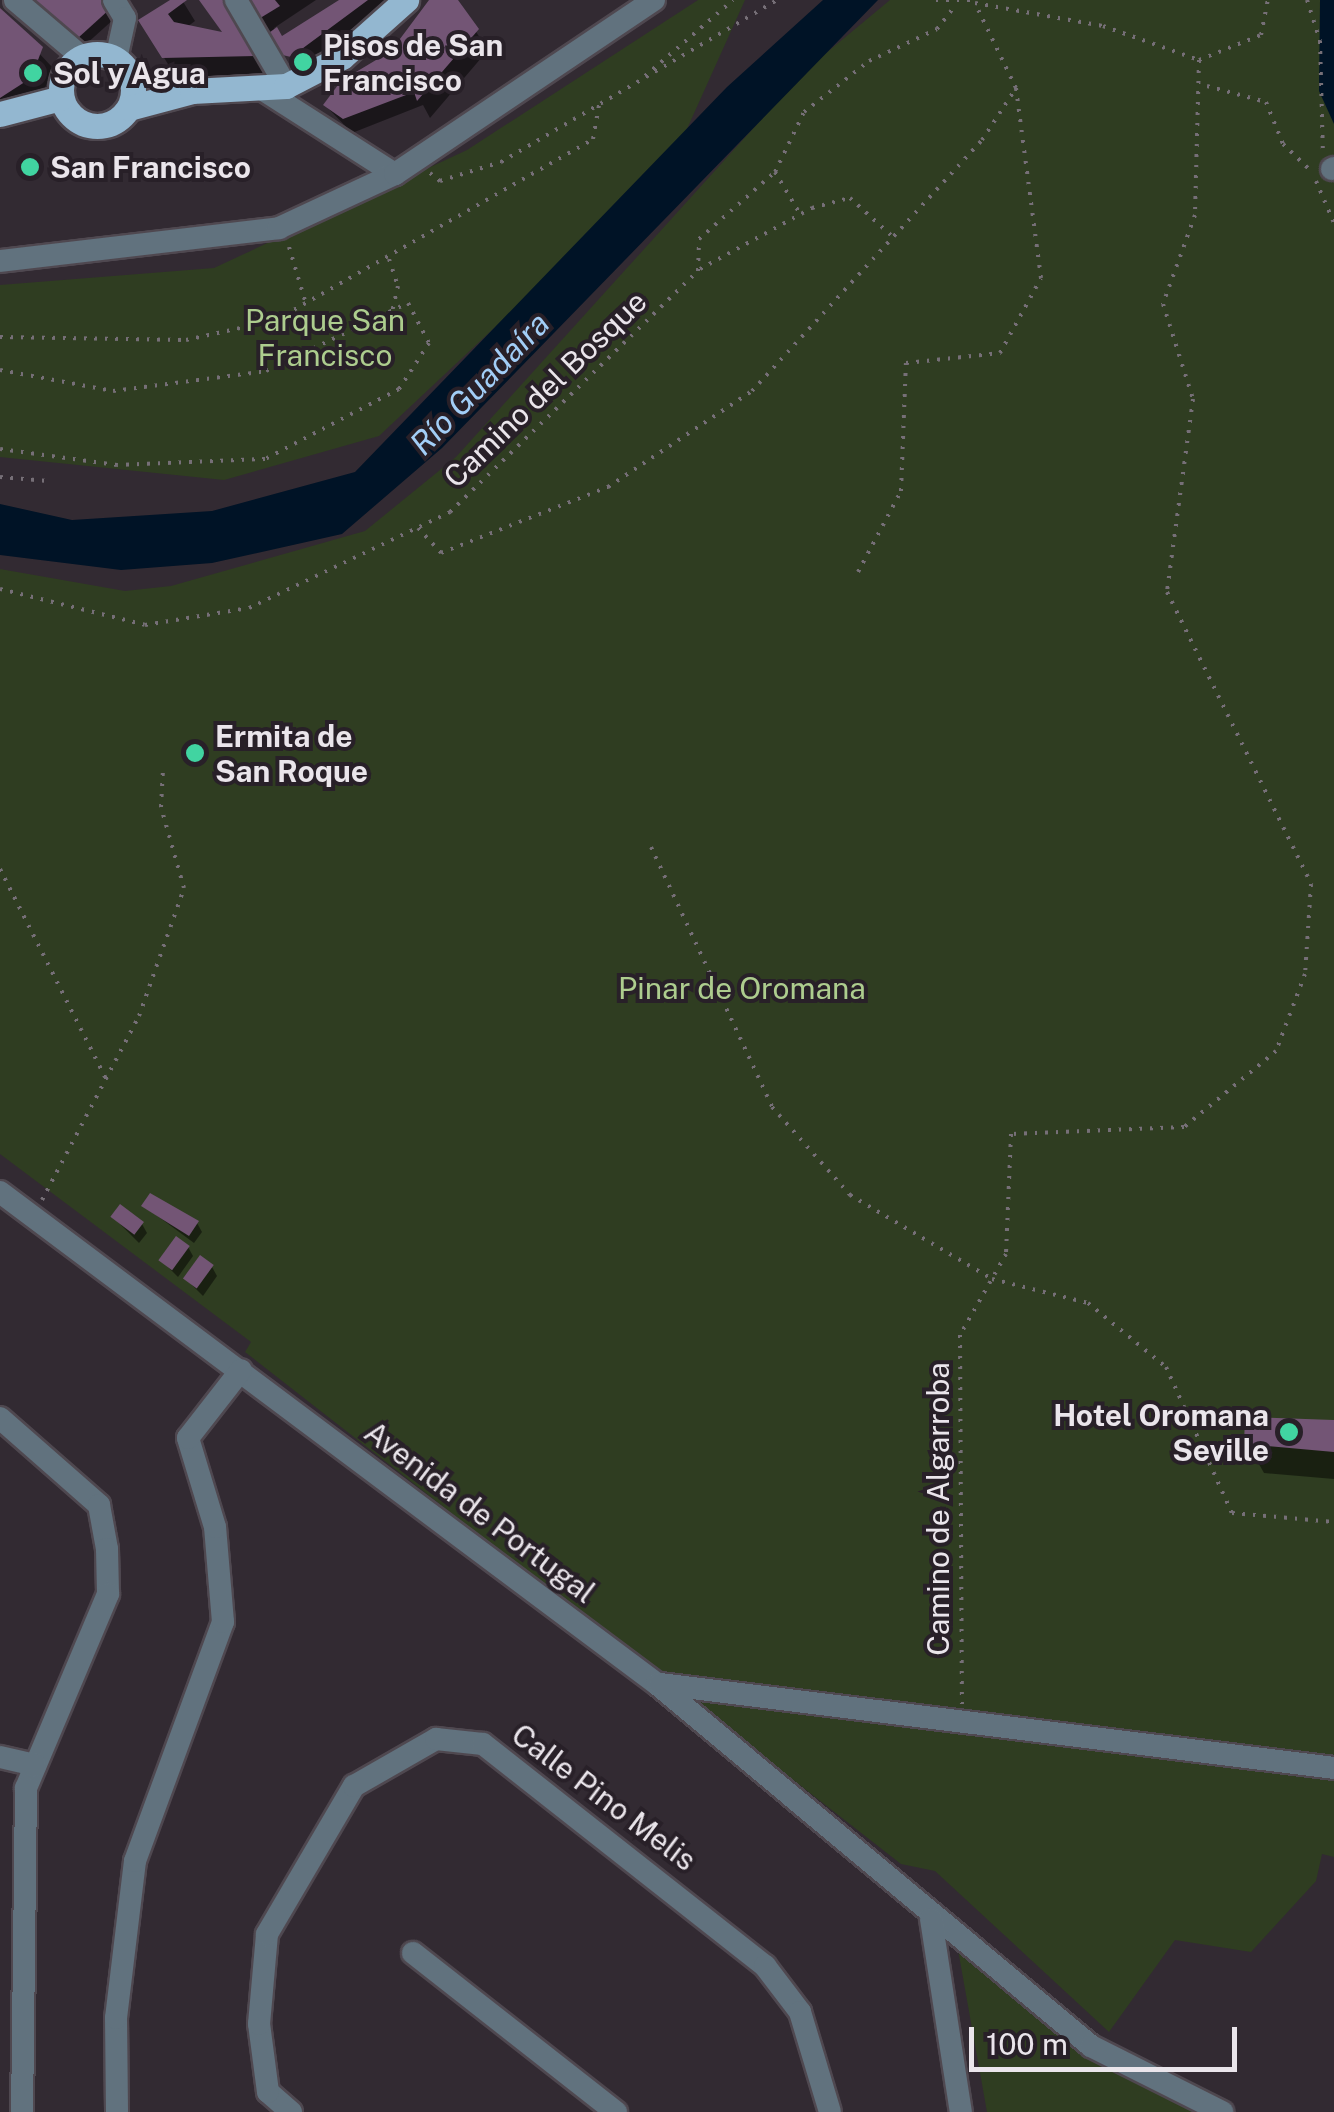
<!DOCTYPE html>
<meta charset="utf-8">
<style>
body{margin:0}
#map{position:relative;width:1334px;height:2112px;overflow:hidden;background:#322a32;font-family:"Public Sans",sans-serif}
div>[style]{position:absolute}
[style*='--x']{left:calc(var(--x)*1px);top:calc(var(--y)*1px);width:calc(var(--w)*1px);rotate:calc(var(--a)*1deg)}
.green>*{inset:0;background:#2f3d21}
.water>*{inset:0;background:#001326}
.shadow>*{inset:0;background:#0007}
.building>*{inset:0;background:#735575;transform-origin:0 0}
.path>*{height:4px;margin-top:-2px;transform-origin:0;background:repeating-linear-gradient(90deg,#766f77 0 2.5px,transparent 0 10.5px)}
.roads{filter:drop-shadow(2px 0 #4f4850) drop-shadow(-2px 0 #4f4850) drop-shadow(0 2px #4f4850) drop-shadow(0 -2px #4f4850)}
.minor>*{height:22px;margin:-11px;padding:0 11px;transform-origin:11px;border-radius:11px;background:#61727e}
.major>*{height:25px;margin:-12.5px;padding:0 12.5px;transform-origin:12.5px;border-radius:12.5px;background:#93b7d0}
.major>.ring{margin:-12.5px;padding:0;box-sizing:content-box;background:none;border:25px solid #93b7d0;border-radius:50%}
.dots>*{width:28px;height:28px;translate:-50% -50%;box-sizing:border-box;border:5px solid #282028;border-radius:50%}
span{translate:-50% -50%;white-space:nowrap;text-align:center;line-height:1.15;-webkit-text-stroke:8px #282028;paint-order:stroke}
.poi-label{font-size:30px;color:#eae5eb;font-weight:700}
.left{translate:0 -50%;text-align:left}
.right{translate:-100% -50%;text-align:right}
.park-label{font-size:30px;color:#adcd8e}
.street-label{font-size:30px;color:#eae5eb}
.water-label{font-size:32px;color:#a2cef7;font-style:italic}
.scale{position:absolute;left:969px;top:2027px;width:268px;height:45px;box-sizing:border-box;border:5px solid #eae5eb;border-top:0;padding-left:12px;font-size:30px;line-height:35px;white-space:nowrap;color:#eae5eb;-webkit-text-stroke:8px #282028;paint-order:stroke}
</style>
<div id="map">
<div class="green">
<div style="clip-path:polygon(698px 0,745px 0,673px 160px,379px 436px,224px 480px,0 457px,0 285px,214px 268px,467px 150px)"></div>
<div style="clip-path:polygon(890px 0,1325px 0,1334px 75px,1334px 1857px,1322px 1854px,1316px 1881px,1251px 1952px,1175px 1940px,1109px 2032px,935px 1871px,901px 1864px,245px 1352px,251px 1342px,0 1154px,0 569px,125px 591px,171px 586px,365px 531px,456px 457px,807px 69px)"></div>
<div style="clip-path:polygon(955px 1933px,1146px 2081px,1216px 2112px,987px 2112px)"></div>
</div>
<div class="water">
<div style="clip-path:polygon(823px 0,878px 0,442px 448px,342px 534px,212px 563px,121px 570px,0 555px,0 504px,72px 520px,212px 511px,355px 472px,727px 87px)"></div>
<div style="clip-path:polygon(1320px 0,1334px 0,1334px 124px,1319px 91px)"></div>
</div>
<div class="shadow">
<div style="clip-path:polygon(30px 0,103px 0,114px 19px,84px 46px)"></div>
<div style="clip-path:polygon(171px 0,182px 0,195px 21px,187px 27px,225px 35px,203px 0,225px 0,264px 75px,176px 77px,153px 40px)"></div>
<div style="clip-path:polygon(246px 0,316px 0,274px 28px,281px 39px,342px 0,388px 0,300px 70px)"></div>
<div style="clip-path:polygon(432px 0,455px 0,488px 50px,430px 118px,423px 105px,352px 133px,326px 106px,393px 53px)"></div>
<div style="clip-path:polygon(0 12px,53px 68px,41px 98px,0 119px)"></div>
<div style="clip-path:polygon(144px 1206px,197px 1223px,202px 1232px,194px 1243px)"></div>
<div style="clip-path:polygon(113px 1217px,142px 1224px,147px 1233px,139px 1243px)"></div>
<div style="clip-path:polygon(188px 1247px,193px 1256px,178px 1277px,161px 1260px)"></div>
<div style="clip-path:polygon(212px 1267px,217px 1276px,203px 1296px,186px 1279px)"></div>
<div style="clip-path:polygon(1334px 1423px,1334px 1479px,1264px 1473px,1247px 1443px)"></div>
</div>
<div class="building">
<div style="clip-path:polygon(31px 0,106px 0,111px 8px,78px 38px)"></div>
<div style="clip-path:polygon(170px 0,187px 0,168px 14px,174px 22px,222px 32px,199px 0,227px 0,256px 56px,162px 58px,138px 20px)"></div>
<div style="clip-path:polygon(244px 0,275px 0,280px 6px,257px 20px)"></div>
<div style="clip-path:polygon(339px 0,368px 0,291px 57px,278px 54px,266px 35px,277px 27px,282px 36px)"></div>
<div style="clip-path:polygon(429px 0,458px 0,479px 29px,417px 101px,414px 92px,343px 119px,323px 105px,341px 81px,391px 51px)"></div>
<div style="clip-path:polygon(0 8px,43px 47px,31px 78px,0 98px)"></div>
<div style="clip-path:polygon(150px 1193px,199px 1221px,189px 1236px,141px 1206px)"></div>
<div style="left:120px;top:1204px;width:30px;height:16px;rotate:37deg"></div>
<div style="left:176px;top:1236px;width:17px;height:30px;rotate:36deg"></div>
<div style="left:200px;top:1255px;width:17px;height:29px;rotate:36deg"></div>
<div style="clip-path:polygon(1245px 1417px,1334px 1420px,1334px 1452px,1244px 1444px)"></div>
</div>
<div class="path">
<div style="--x:936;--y:0;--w:42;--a:0"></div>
<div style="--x:1307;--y:0;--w:43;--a:72.4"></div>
<div style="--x:1320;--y:41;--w:112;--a:88.5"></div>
<div style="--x:1199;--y:60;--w:67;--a:-22"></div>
<div style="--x:1261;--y:35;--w:36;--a:-79"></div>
<div style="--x:645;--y:76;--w:116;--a:-40.8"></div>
<div style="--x:1207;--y:86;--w:61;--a:15.2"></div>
<div style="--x:1266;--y:102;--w:45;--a:68"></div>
<div style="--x:1283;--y:144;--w:40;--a:44"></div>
<div style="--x:775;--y:172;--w:49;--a:59.2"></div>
<div style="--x:430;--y:173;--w:13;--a:39"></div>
<div style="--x:440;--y:181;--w:64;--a:-17.3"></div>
<div style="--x:501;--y:162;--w:320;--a:-30.4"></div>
<div style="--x:1316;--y:181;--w:46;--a:66.8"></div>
<div style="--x:289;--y:247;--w:59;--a:73.4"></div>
<div style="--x:389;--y:259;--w:28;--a:72"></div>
<div style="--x:398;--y:286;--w:26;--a:103"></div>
<div style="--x:700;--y:269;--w:128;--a:-28.6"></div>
<div style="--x:812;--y:208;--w:39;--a:-15"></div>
<div style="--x:850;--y:198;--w:58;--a:42.2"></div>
<div style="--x:0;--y:337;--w:186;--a:0.9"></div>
<div style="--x:186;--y:340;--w:92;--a:-12.5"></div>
<div style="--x:276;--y:320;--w:365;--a:-29.7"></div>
<div style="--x:593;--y:139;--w:35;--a:-80"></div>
<div style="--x:0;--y:370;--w:115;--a:10.5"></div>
<div style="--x:113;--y:391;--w:154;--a:-7.4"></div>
<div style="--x:266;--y:371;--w:157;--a:-25.6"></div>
<div style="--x:408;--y:303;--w:45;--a:62.3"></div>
<div style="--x:429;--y:343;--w:55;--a:123.1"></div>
<div style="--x:399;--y:389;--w:151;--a:152.4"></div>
<div style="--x:265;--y:459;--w:148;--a:177.7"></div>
<div style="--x:117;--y:465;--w:118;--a:-172.2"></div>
<div style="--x:0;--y:477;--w:48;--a:4.8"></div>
<div style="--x:418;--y:528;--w:34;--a:47"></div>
<div style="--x:441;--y:553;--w:180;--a:-21.6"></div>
<div style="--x:608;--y:487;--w:173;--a:-33.7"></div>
<div style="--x:752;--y:391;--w:340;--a:-47.5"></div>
<div style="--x:982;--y:140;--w:62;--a:-56.8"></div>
<div style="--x:858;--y:572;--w:92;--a:-62"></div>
<div style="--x:901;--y:491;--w:128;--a:-87.8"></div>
<div style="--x:906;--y:363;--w:95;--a:-6.1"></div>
<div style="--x:1000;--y:353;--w:85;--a:-61.3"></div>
<div style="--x:1041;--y:278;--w:192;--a:-97.5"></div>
<div style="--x:1016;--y:88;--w:94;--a:-115.8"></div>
<div style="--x:975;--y:3;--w:130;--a:10.2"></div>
<div style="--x:1103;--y:26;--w:102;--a:19.5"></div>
<div style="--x:1199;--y:60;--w:155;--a:91.5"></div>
<div style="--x:1195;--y:215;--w:95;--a:109.8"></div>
<div style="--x:1163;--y:304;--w:100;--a:72.5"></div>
<div style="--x:1193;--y:399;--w:195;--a:97.7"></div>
<div style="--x:1167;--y:592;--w:326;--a:63.7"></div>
<div style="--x:1311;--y:884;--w:90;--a:93.8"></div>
<div style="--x:1305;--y:974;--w:82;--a:110.6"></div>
<div style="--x:1276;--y:1051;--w:119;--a:140.4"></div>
<div style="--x:1184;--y:1127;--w:173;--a:177.7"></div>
<div style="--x:1011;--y:1134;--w:120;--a:92.4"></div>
<div style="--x:1006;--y:1254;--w:93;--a:119.6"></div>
<div style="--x:960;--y:1335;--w:369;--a:89.7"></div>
<div style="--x:0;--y:589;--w:149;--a:13.9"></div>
<div style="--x:145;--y:625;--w:105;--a:-9.3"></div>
<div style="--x:249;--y:608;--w:223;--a:-25.5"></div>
<div style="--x:450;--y:512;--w:346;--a:-44.2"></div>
<div style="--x:698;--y:271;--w:32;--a:-88"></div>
<div style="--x:699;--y:239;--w:101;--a:-41.4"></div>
<div style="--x:775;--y:172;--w:67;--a:-64.2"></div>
<div style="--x:804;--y:112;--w:83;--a:-38.1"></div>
<div style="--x:869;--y:61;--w:75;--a:-25.2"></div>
<div style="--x:937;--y:29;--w:31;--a:-52"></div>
<div style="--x:651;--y:847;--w:287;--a:65"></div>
<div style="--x:772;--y:1107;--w:118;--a:48.4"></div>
<div style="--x:850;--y:1195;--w:165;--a:30.6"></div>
<div style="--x:992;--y:1279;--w:99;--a:14"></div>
<div style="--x:1088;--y:1303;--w:101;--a:39.4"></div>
<div style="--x:1166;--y:1367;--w:160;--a:65.7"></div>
<div style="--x:1232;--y:1513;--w:102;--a:5"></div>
<div style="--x:0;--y:869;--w:235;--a:63.2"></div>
<div style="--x:42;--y:1200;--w:208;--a:-62.2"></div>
<div style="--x:139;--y:1016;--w:136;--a:-70.6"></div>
<div style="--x:184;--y:888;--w:84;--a:-105.9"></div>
<div style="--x:161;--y:807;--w:36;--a:-87"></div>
</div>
<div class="roads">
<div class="minor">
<div style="--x:15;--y:0;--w:88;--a:40.4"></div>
<div style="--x:114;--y:0;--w:21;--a:59"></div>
<div style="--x:125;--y:18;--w:42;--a:102.4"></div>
<div style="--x:236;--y:0;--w:99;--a:59.8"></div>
<div style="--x:265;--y:91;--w:154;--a:32.6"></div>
<div style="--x:1332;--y:169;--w:2;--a:-27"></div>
<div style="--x:0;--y:261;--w:281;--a:-6.7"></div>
<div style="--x:279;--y:228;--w:128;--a:-25"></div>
<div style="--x:395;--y:174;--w:312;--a:-33.9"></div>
<div style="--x:0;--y:1192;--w:821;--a:36.83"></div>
<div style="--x:657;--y:1684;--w:565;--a:39.83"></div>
<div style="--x:1091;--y:2046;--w:147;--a:26.7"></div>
<div style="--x:0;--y:1418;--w:132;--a:41.3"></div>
<div style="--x:99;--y:1505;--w:45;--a:79.7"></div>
<div style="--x:107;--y:1549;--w:45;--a:88.7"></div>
<div style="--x:108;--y:1594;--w:211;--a:112.9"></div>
<div style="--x:26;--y:1788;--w:324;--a:90.7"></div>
<div style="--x:660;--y:1684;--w:679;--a:7.1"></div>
<div style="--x:0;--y:1757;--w:36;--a:13"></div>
<div style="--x:931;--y:1919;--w:195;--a:81.2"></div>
<div style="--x:413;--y:1953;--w:258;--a:38.1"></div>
<div style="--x:117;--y:2112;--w:94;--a:-90.6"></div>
<div style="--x:116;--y:2018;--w:158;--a:-83.1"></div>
<div style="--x:135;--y:1861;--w:255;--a:-69.8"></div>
<div style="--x:223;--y:1622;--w:95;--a:-94.8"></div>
<div style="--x:215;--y:1527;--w:93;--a:-106.9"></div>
<div style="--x:188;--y:1438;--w:86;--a:-52.1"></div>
<div style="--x:291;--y:2112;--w:30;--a:-139"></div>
<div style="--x:268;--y:2092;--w:69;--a:-97.5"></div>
<div style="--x:259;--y:2024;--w:90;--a:-84.9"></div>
<div style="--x:267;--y:1934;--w:172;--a:-59.6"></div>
<div style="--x:354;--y:1786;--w:95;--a:-29.8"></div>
<div style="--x:436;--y:1739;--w:47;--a:6.1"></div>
<div style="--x:483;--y:1744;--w:359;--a:38.2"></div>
<div style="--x:765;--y:1966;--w:58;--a:52.7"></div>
<div style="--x:800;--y:2012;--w:104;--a:73.3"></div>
</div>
<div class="major">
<div class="ring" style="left:61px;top:54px;width:47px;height:47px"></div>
<div style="--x:129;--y:108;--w:65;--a:-15.1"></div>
<div style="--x:192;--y:91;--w:94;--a:-3"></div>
<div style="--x:286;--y:86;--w:63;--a:-27.4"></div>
<div style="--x:342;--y:57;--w:86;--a:-41.7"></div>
<div style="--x:0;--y:114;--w:63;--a:-14.7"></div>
</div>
</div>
<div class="dots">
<div style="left:303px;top:62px;background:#41d4a1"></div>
<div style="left:33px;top:73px;background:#41d4a1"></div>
<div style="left:30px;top:167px;background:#41d4a1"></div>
<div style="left:195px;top:753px;background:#41d4a1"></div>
<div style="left:1289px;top:1432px;background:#41d4a1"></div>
</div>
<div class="poi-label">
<span class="left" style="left:323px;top:62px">Pisos de San<br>Francisco</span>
<span class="left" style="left:53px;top:73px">Sol y Agua</span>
<span class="left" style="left:50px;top:167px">San Francisco</span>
<span class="left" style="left:215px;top:753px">Ermita de<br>San Roque</span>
<span class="right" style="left:1269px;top:1432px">Hotel Oromana<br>Seville</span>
</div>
<div class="park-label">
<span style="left:325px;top:337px">Parque San<br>Francisco</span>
<span style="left:742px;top:988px">Pinar de Oromana</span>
</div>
<div class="street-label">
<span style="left:545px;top:389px;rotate:-44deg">Camino del Bosque</span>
<span style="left:938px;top:1509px;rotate:-90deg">Camino de Algarroba</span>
<span style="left:480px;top:1512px;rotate:37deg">Avenida de Portugal</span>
<span style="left:604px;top:1797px;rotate:37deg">Calle Pino Melis</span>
</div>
<div class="water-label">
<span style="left:480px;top:384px;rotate:-46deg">Río Guadaíra</span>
</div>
<div class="scale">100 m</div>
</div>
